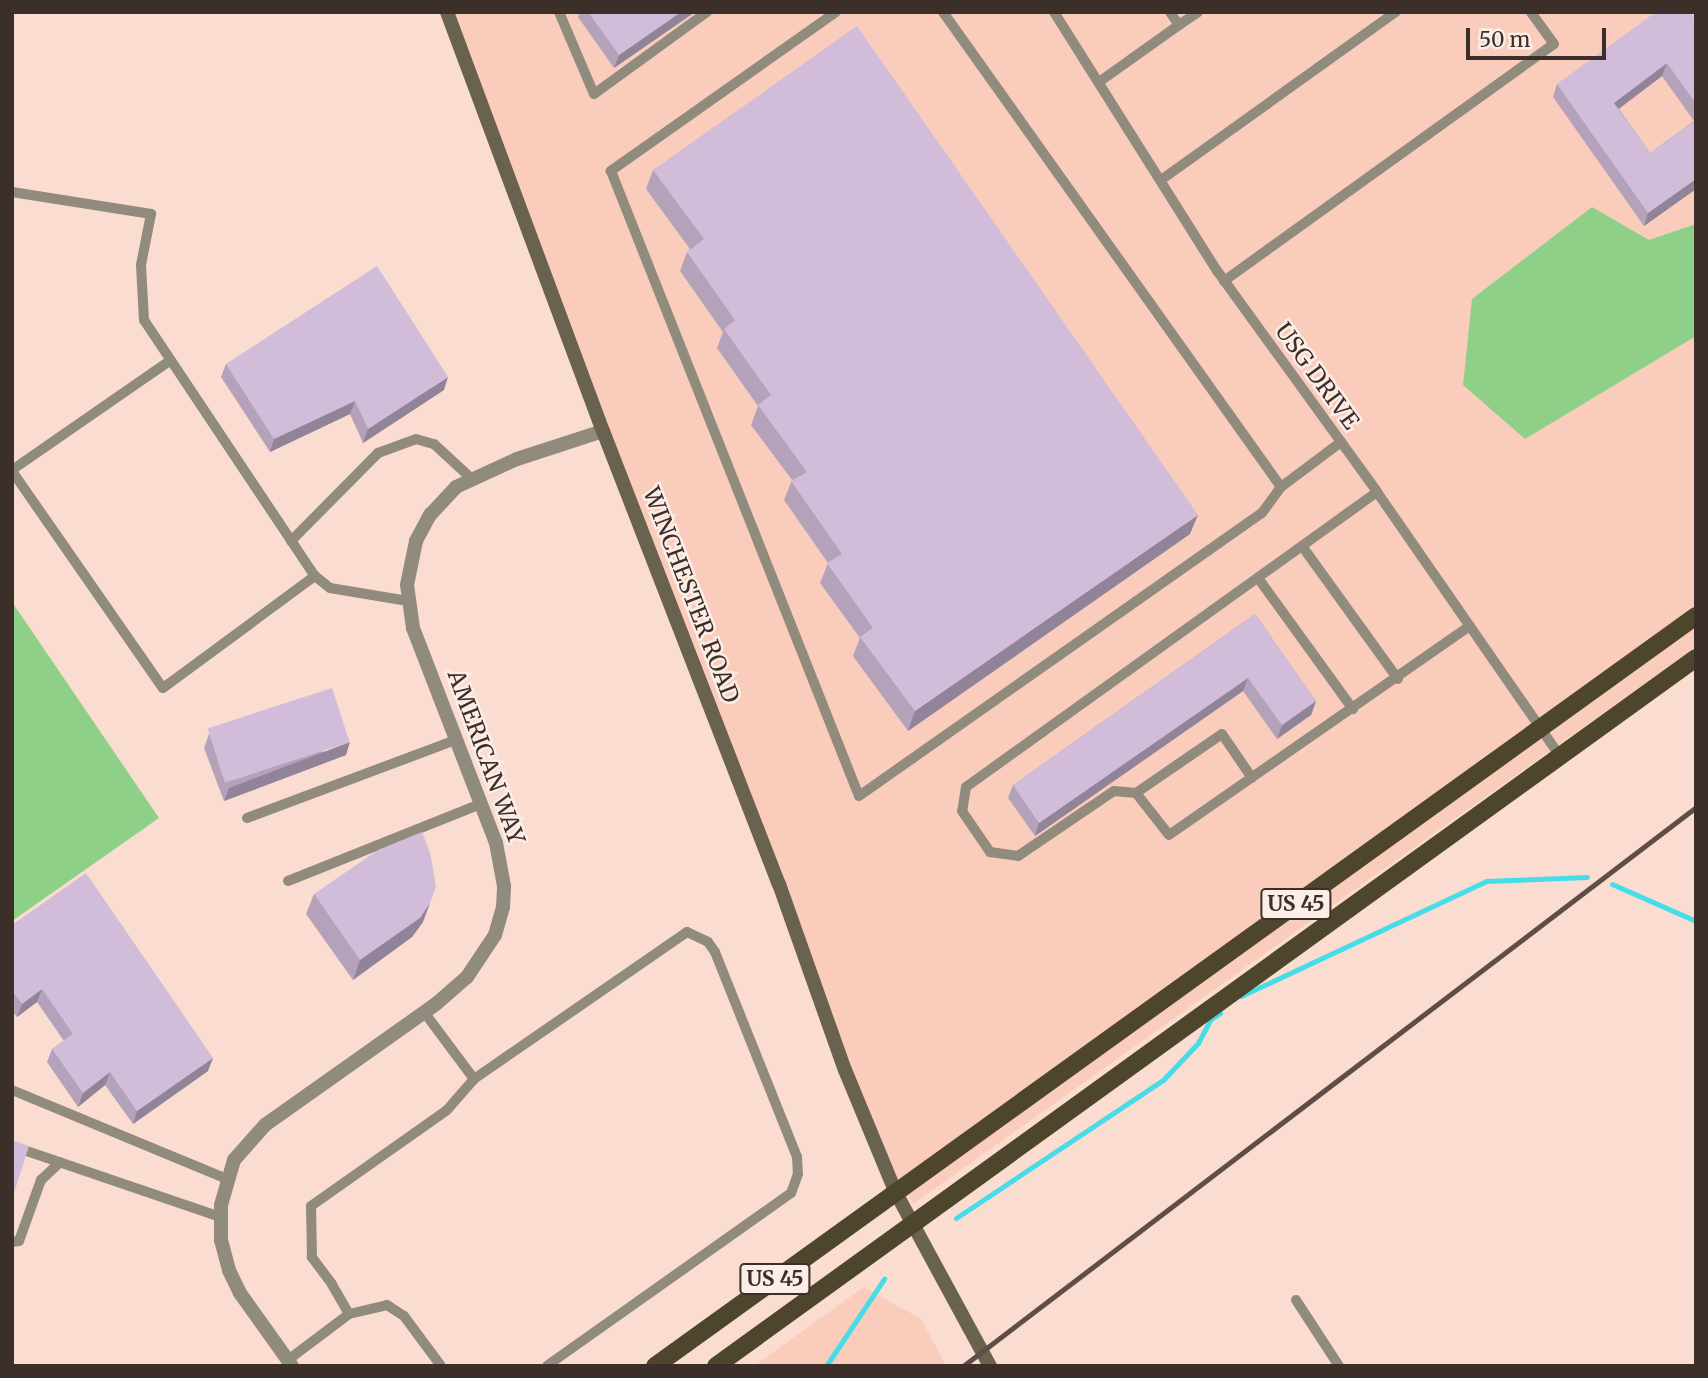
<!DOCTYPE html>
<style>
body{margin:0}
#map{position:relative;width:1708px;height:1378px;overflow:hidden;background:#fadcd1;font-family:Merriweather,serif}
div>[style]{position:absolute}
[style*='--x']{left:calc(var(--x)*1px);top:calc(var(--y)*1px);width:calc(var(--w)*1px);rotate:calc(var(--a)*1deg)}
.built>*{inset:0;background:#f9ccbb}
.green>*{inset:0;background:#8fd089}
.stream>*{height:5px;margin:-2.5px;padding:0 2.5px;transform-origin:2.5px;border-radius:2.5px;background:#46dde9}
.service>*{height:10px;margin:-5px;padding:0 5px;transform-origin:5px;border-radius:5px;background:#918b7e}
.minor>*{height:14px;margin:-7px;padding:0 7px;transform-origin:7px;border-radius:7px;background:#918b7e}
.secondary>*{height:14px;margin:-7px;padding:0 7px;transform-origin:7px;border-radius:7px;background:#69624e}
.primary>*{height:18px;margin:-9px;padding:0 9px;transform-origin:9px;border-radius:9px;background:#4e452d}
.rail>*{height:5px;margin:-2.5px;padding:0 2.5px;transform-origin:2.5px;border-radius:2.5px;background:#5e4e47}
.wall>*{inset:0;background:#b4a2bb}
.shaded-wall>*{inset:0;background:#928498}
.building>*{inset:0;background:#d1bcd9;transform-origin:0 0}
span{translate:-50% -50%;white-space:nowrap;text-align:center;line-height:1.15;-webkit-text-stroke:5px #fcede7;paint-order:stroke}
.shield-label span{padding:2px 5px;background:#fcede7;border:2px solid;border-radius:5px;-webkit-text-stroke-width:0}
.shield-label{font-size:21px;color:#3c2e29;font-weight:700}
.street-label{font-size:23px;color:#3c2e29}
.frame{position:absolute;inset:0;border:14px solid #3c2e29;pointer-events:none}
.scale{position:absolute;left:1466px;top:28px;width:140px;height:32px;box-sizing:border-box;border:4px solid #3c2e29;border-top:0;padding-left:9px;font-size:21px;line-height:24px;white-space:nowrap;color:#3c2e29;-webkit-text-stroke:5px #fcede7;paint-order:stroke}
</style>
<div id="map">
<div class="built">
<div style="clip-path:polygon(447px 12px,1696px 12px,1696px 647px,913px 1204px,874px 1139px)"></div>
<div style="clip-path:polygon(864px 1287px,921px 1319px,946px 1366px,754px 1366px)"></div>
</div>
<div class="green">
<div style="clip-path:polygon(1592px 207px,1649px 240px,1696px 224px,1696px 336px,1525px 439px,1463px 385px,1472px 299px)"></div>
<div style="clip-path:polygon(12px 602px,159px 818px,12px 921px)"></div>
</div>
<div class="stream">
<div style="--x:1612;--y:884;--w:92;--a:23.8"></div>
<div style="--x:1241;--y:996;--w:271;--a:-25.1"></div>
<div style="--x:1486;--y:881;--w:101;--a:-2.3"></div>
<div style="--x:956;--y:1218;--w:249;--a:-33.7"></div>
<div style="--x:1163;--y:1080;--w:51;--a:-46.6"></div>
<div style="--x:1198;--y:1043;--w:27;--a:-62"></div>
<div style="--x:1211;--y:1019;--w:11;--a:-34"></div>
<div style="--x:826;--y:1366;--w:105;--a:-56.3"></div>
</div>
<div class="service">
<div style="--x:559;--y:12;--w:89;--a:66.9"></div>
<div style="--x:594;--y:94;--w:140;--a:-36"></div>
<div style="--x:836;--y:12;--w:276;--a:144.8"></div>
<div style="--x:611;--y:171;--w:672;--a:68.36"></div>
<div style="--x:859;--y:796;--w:492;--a:-35.1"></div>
<div style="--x:1262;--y:513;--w:32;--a:-54"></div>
<div style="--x:1281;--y:487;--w:75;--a:-36.9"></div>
<div style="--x:943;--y:12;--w:583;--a:54.57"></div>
<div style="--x:1054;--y:12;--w:307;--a:57.8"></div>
<div style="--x:1218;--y:272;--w:271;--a:54.1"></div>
<div style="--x:1377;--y:492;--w:321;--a:55.3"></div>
<div style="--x:1179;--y:25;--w:23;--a:-34"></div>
<div style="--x:1099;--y:82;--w:98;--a:-35.5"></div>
<div style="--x:1179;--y:25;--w:16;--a:-125"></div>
<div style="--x:1161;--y:180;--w:289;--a:-35.6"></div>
<div style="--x:12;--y:192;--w:141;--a:9"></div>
<div style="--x:151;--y:214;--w:52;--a:101.1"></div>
<div style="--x:141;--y:265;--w:55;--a:86.9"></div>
<div style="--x:144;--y:320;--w:308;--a:56.3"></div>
<div style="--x:315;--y:576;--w:19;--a:39"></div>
<div style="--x:330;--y:588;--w:79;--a:9.5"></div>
<div style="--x:1224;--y:281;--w:406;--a:-35.7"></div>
<div style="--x:1554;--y:44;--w:39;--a:-126"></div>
<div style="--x:12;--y:470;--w:193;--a:-34.7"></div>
<div style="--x:12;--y:471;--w:264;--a:55.2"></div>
<div style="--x:163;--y:688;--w:189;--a:-36.4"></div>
<div style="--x:1377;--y:492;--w:506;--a:144.33"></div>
<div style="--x:966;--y:787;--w:24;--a:99"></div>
<div style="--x:962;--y:811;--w:50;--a:55.7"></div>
<div style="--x:990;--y:852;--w:28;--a:8"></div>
<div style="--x:1018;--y:856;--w:116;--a:-34.1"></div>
<div style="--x:1114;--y:791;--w:22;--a:5"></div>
<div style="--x:1136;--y:793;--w:53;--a:51.8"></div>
<div style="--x:1169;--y:835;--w:366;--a:-34.8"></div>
<div style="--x:291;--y:541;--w:124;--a:-45.3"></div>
<div style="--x:378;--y:453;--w:40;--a:-20.2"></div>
<div style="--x:416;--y:439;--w:19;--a:16"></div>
<div style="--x:434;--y:444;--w:52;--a:42.6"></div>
<div style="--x:1302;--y:546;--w:164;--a:54.2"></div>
<div style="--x:1258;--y:578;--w:162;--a:54.1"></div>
<div style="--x:1136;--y:793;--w:104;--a:-34.5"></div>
<div style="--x:1222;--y:734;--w:53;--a:55.7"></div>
<div style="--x:247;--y:818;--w:223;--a:-20.5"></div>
<div style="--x:288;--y:881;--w:208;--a:-21.8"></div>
<div style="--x:424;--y:1012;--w:84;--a:53.3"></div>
<div style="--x:12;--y:1090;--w:233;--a:22.5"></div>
<div style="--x:12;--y:1146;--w:221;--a:18.8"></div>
<div style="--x:12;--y:1242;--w:7;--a:-8"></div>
<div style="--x:19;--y:1241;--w:65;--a:-70.2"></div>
<div style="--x:41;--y:1180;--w:26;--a:-43"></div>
<div style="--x:1296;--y:1300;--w:79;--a:56.9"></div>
<div style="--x:349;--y:1314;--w:34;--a:-120"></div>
<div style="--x:332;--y:1284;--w:34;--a:-127"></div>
<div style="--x:312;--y:1257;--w:51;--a:-91.1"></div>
<div style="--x:311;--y:1206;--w:166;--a:-35.2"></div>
<div style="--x:447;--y:1110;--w:41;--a:-48.9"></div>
<div style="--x:474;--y:1079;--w:259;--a:-34.6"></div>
<div style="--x:687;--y:932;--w:23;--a:25"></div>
<div style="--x:708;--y:942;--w:12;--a:55"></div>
<div style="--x:715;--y:952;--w:221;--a:68.2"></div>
<div style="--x:797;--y:1157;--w:17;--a:87"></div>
<div style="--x:798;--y:1174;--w:20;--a:110"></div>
<div style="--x:791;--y:1193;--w:299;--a:144.7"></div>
<div style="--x:288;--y:1360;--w:76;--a:-37"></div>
<div style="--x:349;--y:1314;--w:39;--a:-13"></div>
<div style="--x:387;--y:1305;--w:20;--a:33"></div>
<div style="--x:404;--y:1316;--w:62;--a:53.5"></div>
</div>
<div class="minor">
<div style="--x:292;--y:1366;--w:90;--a:-125.5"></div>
<div style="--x:240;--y:1293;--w:25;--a:-116"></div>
<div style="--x:229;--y:1270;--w:31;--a:-105"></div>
<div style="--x:221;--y:1240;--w:35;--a:-90"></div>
<div style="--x:221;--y:1205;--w:47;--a:-73.9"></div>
<div style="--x:234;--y:1160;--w:47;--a:-48.5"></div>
<div style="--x:265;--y:1125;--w:209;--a:-35.3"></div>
<div style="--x:436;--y:1004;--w:41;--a:-41.1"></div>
<div style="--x:467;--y:977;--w:50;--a:-56.3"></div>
<div style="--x:495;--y:935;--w:29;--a:-74"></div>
<div style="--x:503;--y:907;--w:21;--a:-87"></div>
<div style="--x:504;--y:886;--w:44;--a:-100.5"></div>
<div style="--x:496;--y:843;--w:230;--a:-111.1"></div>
<div style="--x:413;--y:628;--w:43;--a:-97.9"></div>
<div style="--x:407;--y:585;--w:45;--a:-78.4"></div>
<div style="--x:416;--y:541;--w:30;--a:-62"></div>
<div style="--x:430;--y:515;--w:38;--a:-47"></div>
<div style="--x:456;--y:487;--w:67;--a:-24.7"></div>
<div style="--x:517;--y:459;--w:90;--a:-18"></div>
</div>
<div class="secondary">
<div style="--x:447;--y:12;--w:447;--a:69.6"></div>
<div style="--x:603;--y:431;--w:486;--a:68.8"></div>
<div style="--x:779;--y:884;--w:197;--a:70.5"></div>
<div style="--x:845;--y:1070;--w:133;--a:67.5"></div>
<div style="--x:896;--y:1193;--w:197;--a:61.5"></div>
</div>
<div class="primary">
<div style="--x:655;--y:1366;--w:1283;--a:-35.77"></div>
<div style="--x:716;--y:1366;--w:1209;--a:-35.85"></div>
</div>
<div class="rail">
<div style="--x:963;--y:1366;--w:922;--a:-37.33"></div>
</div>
<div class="wall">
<div style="clip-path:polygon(580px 12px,695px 12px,614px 68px,578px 17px)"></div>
<div style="clip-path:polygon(evenodd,1696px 20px,1696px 189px,1644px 226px,1553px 97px,1557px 84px,1696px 20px,1662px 76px,1694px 121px,1650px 153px,1619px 109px,1662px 76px)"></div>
<div style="clip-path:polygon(653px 170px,1190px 534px,908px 731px,853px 656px,860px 638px,820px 583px,828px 563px,784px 500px,792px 480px,751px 425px,758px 406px,717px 348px,723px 332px,680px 271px,687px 252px,690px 249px,646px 189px)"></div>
<div style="clip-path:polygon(226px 364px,444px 390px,363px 443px,350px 414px,270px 452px,221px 377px)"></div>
<div style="clip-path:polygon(1255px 614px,1316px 701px,1311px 715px,1277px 739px,1243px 691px,1035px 836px,1008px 798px,1013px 785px)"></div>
<div style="clip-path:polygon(209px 734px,346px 755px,224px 801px,204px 748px)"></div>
<div style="clip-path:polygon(314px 894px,423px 922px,412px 937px,353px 980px,306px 914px)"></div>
<div style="clip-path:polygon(12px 925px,208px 1071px,133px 1124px,105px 1085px,78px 1107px,47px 1062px,52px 1049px,64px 1041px,37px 1002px,17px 1017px,12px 1011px)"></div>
</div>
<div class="shaded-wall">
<div style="clip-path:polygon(681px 12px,695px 12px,614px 68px,619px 55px)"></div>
<div style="clip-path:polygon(1667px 63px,1662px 76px,1609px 116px,1614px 103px)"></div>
<div style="clip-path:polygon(1696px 179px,1696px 189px,1644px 226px,1648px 213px)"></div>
<div style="clip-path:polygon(448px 377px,444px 390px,363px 443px,368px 429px)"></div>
<div style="clip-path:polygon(355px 401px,350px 414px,270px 452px,274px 439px)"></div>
<div style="clip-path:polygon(1198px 515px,1190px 534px,908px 731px,915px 711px)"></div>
<div style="clip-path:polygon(1248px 678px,1243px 691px,1035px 836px,1039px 823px)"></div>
<div style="clip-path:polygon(1316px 701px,1311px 715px,1277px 739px,1282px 725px)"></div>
<div style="clip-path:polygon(350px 742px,346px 755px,224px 801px,229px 788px)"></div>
<div style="clip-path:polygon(430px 903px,423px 922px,412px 937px,353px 980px,360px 960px)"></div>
<div style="clip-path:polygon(42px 989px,37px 1002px,17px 1017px,22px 1004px)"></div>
<div style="clip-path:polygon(213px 1058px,208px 1071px,133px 1124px,137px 1111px)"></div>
<div style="clip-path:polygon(110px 1072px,105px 1085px,78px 1107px,83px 1093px)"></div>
</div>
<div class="building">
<div style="clip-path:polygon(588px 12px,681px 12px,619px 55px)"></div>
<div style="clip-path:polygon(1656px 12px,1690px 12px,1696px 20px,1696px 104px,1667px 63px,1614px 103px,1650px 153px,1696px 120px,1696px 179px,1648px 213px,1557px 84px)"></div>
<div style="clip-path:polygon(857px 26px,1198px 515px,915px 711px,860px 637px,873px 628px,827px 563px,842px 554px,791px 481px,807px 472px,758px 405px,771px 395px,724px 329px,735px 320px,687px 252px,704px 239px,653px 170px)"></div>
<div style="clip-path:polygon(377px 266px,448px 377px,368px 429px,355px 401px,274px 439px,226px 364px)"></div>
<div style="clip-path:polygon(1255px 614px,1316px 701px,1282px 725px,1248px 678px,1039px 823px,1013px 785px)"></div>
<div style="left:332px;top:688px;width:57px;height:131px;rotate:72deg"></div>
<div style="clip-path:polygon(422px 832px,430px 853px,436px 886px,430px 903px,420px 918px,360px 960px,314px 894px,378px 850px)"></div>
<div style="clip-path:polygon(86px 873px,213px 1058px,137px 1111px,110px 1072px,83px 1093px,52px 1049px,73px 1034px,42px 989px,22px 1004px,12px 991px,12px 925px)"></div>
<div style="clip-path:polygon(12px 1140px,29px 1146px,14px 1193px,12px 1193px)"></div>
</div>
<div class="shield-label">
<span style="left:1296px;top:904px">US 45</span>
<span style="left:775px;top:1279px">US 45</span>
</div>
<div class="street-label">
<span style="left:1317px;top:376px;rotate:54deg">USG DRIVE</span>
<span style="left:691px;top:595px;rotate:69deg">WINCHESTER ROAD</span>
<span style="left:486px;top:757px;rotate:70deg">AMERICAN WAY</span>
</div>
<div class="frame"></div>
<div class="scale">50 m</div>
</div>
